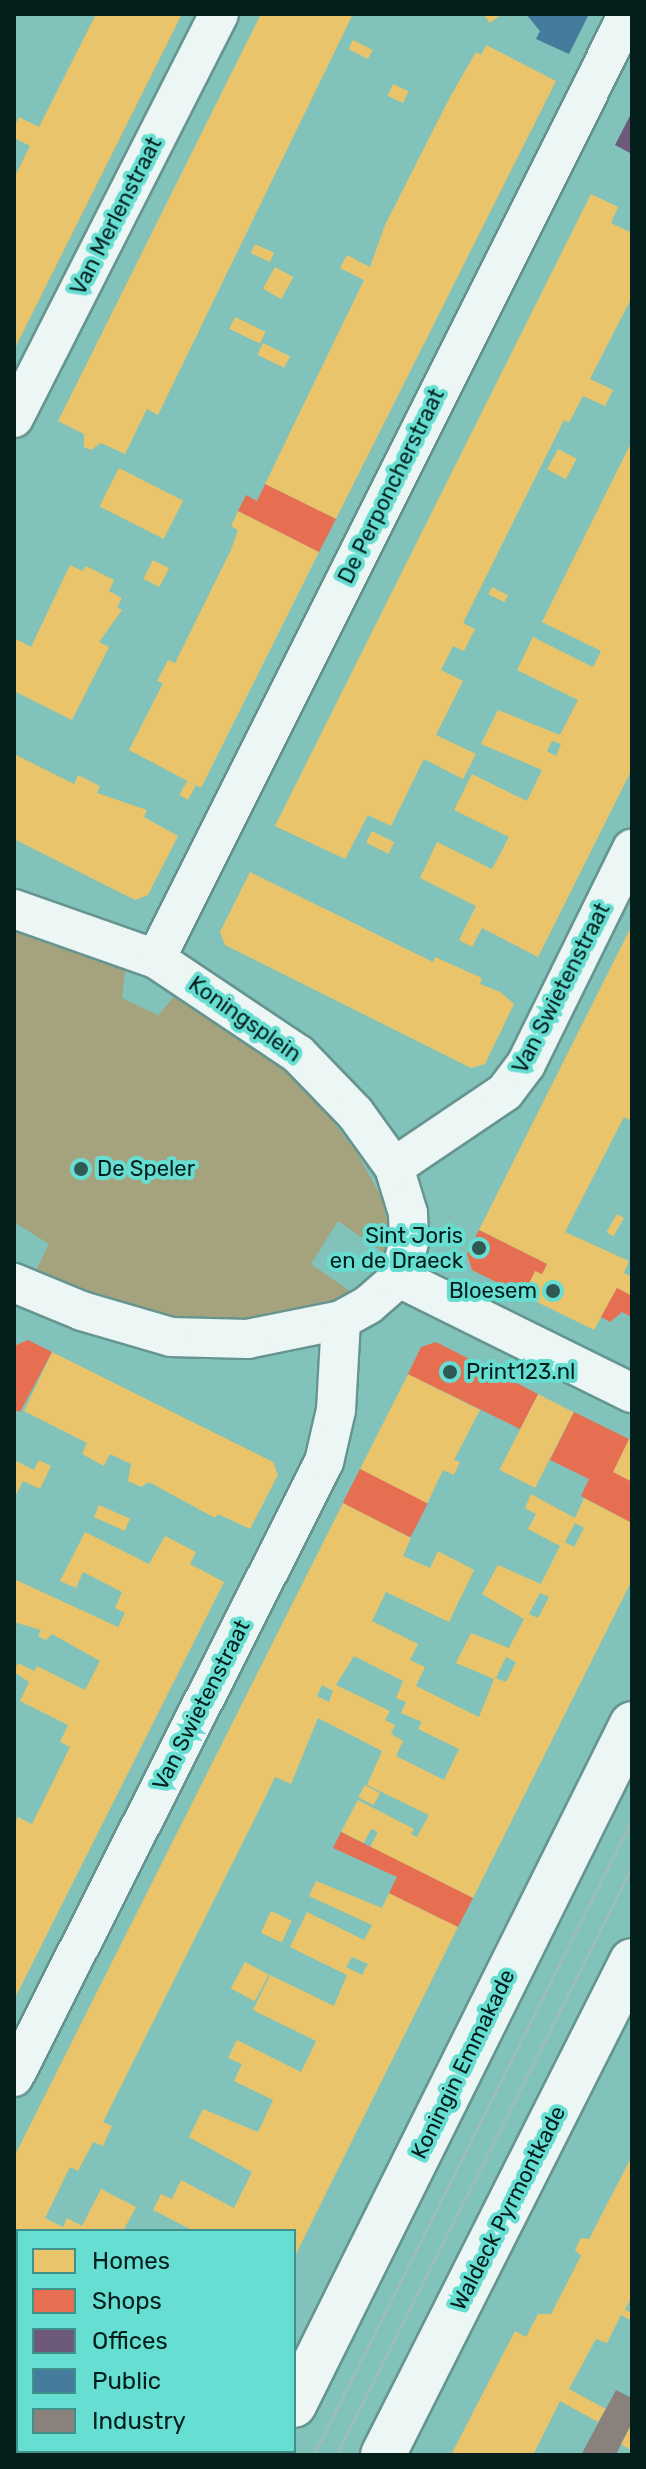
<!DOCTYPE html>
<style>
body{margin:0}
#map{position:relative;width:646px;height:2469px;overflow:hidden;background:#81c3bb;font-family:Rubik,sans-serif}
div>[style]{position:absolute}
[style*='--x']{left:calc(var(--x)*1px);top:calc(var(--y)*1px);width:calc(var(--w)*1px);rotate:calc(var(--a)*1deg)}
.green>*{inset:0;background:#a5a37e}
.homes>*{inset:0;background:#e9c46a;transform-origin:0 0}
.shops>*{inset:0;background:#e76f51;transform-origin:0 0}
.offices>*{inset:0;background:#6d597a}
.public>*{inset:0;background:#457b9d}
.industry>*{inset:0;background:#8a817c}
.roads{filter:drop-shadow(2px 0 #669590) drop-shadow(-2px 0 #669590) drop-shadow(0 2px #669590) drop-shadow(0 -2px #669590)}
.street>*{height:38px;margin:-19px;padding:0 19px;transform-origin:19px;border-radius:19px;background:#ecf6f5}
.secondary>*{height:44px;margin:-22px;padding:0 22px;transform-origin:22px;border-radius:22px;background:#ecf6f5}
.tram>*{height:2px;margin:-1px;padding:0 1px;transform-origin:1px;border-radius:1px;background:#a8bab8}
.dots>*{width:22px;height:22px;translate:-50% -50%;box-sizing:border-box;border:4px solid #66ded1;border-radius:50%}
span{translate:-50% -50%;white-space:nowrap;text-align:center;line-height:1.15;-webkit-text-stroke:8px #66ded1;paint-order:stroke}
.street-label{font-size:22px;color:#041e1c}
.poi-label{font-size:22px;color:#041e1c}
.left{translate:0 -50%;text-align:left}
.right{translate:-100% -50%;text-align:right}
.frame{position:absolute;inset:0;border:16px solid #041e1c;pointer-events:none}
.legend{position:absolute;left:16px;top:2229px;width:280px;height:224px;box-sizing:border-box;background:#66ded1;border:2px solid #3f9189;margin:0;padding:10px 14px;list-style:none;font-size:24px;color:#041e1c}
.legend li{display:flex;align-items:center;gap:16px;height:40px}
.legend b{width:40px;border:2px solid #3f9189}
</style>
<div id="map">
<div class="green">
<div style="clip-path:polygon(14px 925px,126px 963px,122px 998px,158px 1015px,182px 988px,259px 1043px,304px 1084px,357px 1153px,381px 1196px,389px 1228px,384px 1253px,338px 1221px,311px 1264px,354px 1294px,317px 1315px,218px 1325px,141px 1315px,33px 1277px,49px 1244px,14px 1222px)"></div>
</div>
<div class="homes">
<div style="clip-path:polygon(96px 14px,182px 14px,14px 350px,14px 178px,30px 146px,14px 138px,14px 127px,19px 117px,39px 127px)"></div>
<div style="clip-path:polygon(261px 14px,353px 14px,158px 415px,147px 409px,125px 454px,101px 443px,91px 450px,84px 447px,84px 434px,58px 421px)"></div>
<div style="clip-path:polygon(483px 14px,502px 14px,490px 23px)"></div>
<div style="left:353px;top:40px;width:22px;height:10px;rotate:27deg"></div>
<div style="clip-path:polygon(486px 45px,556px 81px,336px 519px,265px 484px,364px 280px,340px 268px,347px 255px,370px 267px,385px 225px,450px 97px,476px 52px,481px 55px)"></div>
<div style="left:393px;top:84px;width:17px;height:13px;rotate:25deg"></div>
<div style="clip-path:polygon(591px 194px,618px 207px,611px 223px,632px 233px,632px 297px,590px 379px,613px 390px,605px 406px,583px 396px,569px 423px,564px 420px,463px 623px,475px 629px,464px 651px,453px 646px,441px 670px,463px 681px,436px 735px,476px 754px,463px 779px,424px 759px,391px 826px,368px 815px,345px 859px,275px 826px)"></div>
<div style="left:255px;top:244px;width:21px;height:10px;rotate:25deg"></div>
<div style="left:275px;top:267px;width:21px;height:25px;rotate:29deg"></div>
<div style="left:235px;top:317px;width:34px;height:13px;rotate:26deg"></div>
<div style="left:263px;top:343px;width:30px;height:13px;rotate:26deg"></div>
<div style="clip-path:polygon(evenodd,632px 441px,632px 769px,538px 957px,482px 928px,472px 947px,459px 940px,476px 906px,420px 878px,437px 842px,492px 869px,509px 837px,454px 810px,472px 774px,527px 801px,542px 770px,481px 744px,498px 710px,560px 735px,578px 700px,517px 670px,533px 637px,593px 667px,601px 651px,542px 622px,632px 441px,552px 741px,561px 744px,556px 756px,547px 751px,552px 741px)"></div>
<div style="left:558px;top:449px;width:21px;height:23px;rotate:28deg"></div>
<div style="left:119px;top:468px;width:72px;height:43px;rotate:27deg"></div>
<div style="clip-path:polygon(238px 511px,319px 552px,201px 788px,129px 750px,163px 683px,157px 681px,168px 660px,175px 663px,231px 550px,238px 530px,231px 526px)"></div>
<div style="left:153px;top:560px;width:18px;height:21px;rotate:27deg"></div>
<div style="clip-path:polygon(70px 565px,82px 571px,86px 566px,114px 580px,109px 591px,122px 598px,117px 607px,122px 610px,99px 642px,109px 647px,72px 720px,14px 691px,14px 638px,31px 647px)"></div>
<div style="left:492px;top:587px;width:18px;height:8px;rotate:27deg"></div>
<div style="clip-path:polygon(14px 754px,74px 784px,78px 775px,100px 786px,97px 793px,147px 810px,144px 817px,178px 836px,148px 895px,135px 900px,14px 839px)"></div>
<div style="left:187px;top:781px;width:10px;height:16px;rotate:29deg"></div>
<div style="left:372px;top:831px;width:25px;height:13px;rotate:27deg"></div>
<div style="clip-path:polygon(250px 872px,433px 962px,435px 957px,482px 978px,480px 984px,500px 992px,514px 1004px,485px 1064px,471px 1068px,225px 945px,220px 932px)"></div>
<div style="clip-path:polygon(632px 925px,632px 1121px,624px 1117px,565px 1232px,629px 1261px,624px 1273px,632px 1277px,632px 1296px,617px 1288px,594px 1330px,523px 1295px,535px 1271px,542px 1274px,547px 1264px,479px 1230px)"></div>
<div style="left:617px;top:1214px;width:8px;height:21px;rotate:30deg"></div>
<div style="clip-path:polygon(52px 1352px,273px 1462px,278px 1475px,250px 1529px,218px 1514px,215px 1518px,149px 1482px,141px 1487px,128px 1481px,131px 1464px,110px 1454px,104px 1466px,82px 1454px,87px 1443px,24px 1411px)"></div>
<div style="clip-path:polygon(408px 1374px,480px 1410px,454px 1460px,460px 1462px,454px 1475px,443px 1470px,427px 1504px,360px 1469px)"></div>
<div style="left:538px;top:1394px;width:40px;height:85px;rotate:27deg"></div>
<div style="clip-path:polygon(629px 1439px,632px 1440px,632px 1482px,613px 1472px)"></div>
<div style="clip-path:polygon(14px 1460px,34px 1470px,39px 1460px,51px 1466px,40px 1489px,23px 1481px,14px 1499px)"></div>
<div style="clip-path:polygon(evenodd,531px 1494px,575px 1518px,584px 1498px,632px 1523px,632px 1580px,473px 1898px,370px 1847px,378px 1832px,371px 1829px,364px 1843px,341px 1832px,358px 1800px,414px 1829px,411px 1834px,417px 1837px,429px 1815px,367px 1785px,382px 1751px,318px 1718px,291px 1784px,275px 1777px,262px 1804px,103px 2122px,112px 2126px,103px 2146px,93px 2142px,78px 2171px,70px 2167px,45px 2218px,63px 2227px,67px 2218px,82px 2226px,101px 2189px,136px 2207px,123px 2231px,18px 2231px,18px 2272px,14px 2270px,14px 2157px,343px 1503px,411px 1538px,403px 1556px,430px 1568px,438px 1551px,474px 1570px,449px 1622px,386px 1592px,372px 1621px,418px 1644px,410px 1660px,425px 1667px,416px 1686px,479px 1717px,494px 1679px,456px 1663px,471px 1633px,509px 1648px,524px 1619px,482px 1594px,498px 1565px,541px 1584px,560px 1546px,528px 1529px,536px 1514px,525px 1508px,531px 1494px,575px 1523px,584px 1528px,574px 1547px,565px 1542px,575px 1523px,531px 1494px,540px 1593px,549px 1597px,538px 1618px,529px 1614px,540px 1593px,531px 1494px,354px 1656px,403px 1681px,396px 1698px,406px 1702px,401px 1713px,422px 1722px,418px 1729px,459px 1749px,444px 1780px,396px 1756px,403px 1741px,391px 1734px,395px 1725px,385px 1720px,390px 1711px,336px 1685px,354px 1656px,531px 1494px,506px 1657px,516px 1662px,506px 1682px,496px 1678px,506px 1657px,531px 1494px,322px 1685px,333px 1691px,329px 1702px,317px 1696px,322px 1685px)"></div>
<div style="left:99px;top:1505px;width:34px;height:13px;rotate:24deg"></div>
<div style="clip-path:polygon(85px 1532px,149px 1564px,165px 1536px,196px 1552px,190px 1564px,224px 1582px,14px 2000px,14px 1825px,18px 1817px,32px 1824px,70px 1747px,60px 1742px,68px 1725px,20px 1701px,29px 1682px,14px 1672px,18px 1663px,34px 1671px,37px 1666px,85px 1690px,100px 1661px,52px 1634px,46px 1640px,38px 1636px,41px 1630px,14px 1622px,14px 1579px,118px 1627px,125px 1613px,115px 1608px,122px 1592px,83px 1572px,76px 1588px,60px 1581px)"></div>
<div style="left:365px;top:1785px;width:17px;height:14px;rotate:28deg"></div>
<div style="clip-path:polygon(evenodd,316px 1881px,382px 1908px,389px 1893px,458px 1927px,294px 2258px,294px 2231px,194px 2231px,153px 2210px,161px 2194px,172px 2199px,181px 2180px,234px 2208px,252px 2172px,189px 2137px,203px 2109px,258px 2132px,273px 2100px,234px 2081px,242px 2064px,228px 2058px,237px 2040px,301px 2072px,309px 2056px,316px 2041px,253px 2010px,270px 1975px,334px 2006px,347px 1975px,290px 1947px,307px 1912px,364px 1940px,372px 1925px,309px 1896px,316px 1881px,352px 1957px,368px 1964px,362px 1975px,346px 1967px,352px 1957px)"></div>
<div style="left:271px;top:1911px;width:23px;height:24px;rotate:25deg"></div>
<div style="left:245px;top:1962px;width:27px;height:30px;rotate:28deg"></div>
<div style="clip-path:polygon(632px 2156px,632px 2296px,625px 2310px,632px 2313px,632px 2321px,621px 2315px,607px 2343px,596px 2339px,569px 2389px,606px 2409px,598px 2422px,560px 2401px,533px 2455px,451px 2455px,515px 2331px,526px 2337px,538px 2314px,551px 2314px,581px 2256px,575px 2250px,581px 2238px,589px 2239px)"></div>
<div style="left:14px;top:2351px;width:5px;height:66px;rotate:37deg"></div>
<div style="clip-path:polygon(632px 2423px,632px 2451px,621px 2444px)"></div>
<div style="clip-path:polygon(18px 2444px,18px 2451px,65px 2451px,14px 2455px)"></div>
<div style="clip-path:polygon(99px 2451px,146px 2451px,144px 2455px)"></div>
</div>
<div class="shops">
<div style="clip-path:polygon(265px 484px,336px 519px,319px 552px,238px 511px,246px 495px,257px 501px)"></div>
<div style="clip-path:polygon(479px 1230px,547px 1264px,542px 1274px,535px 1271px,523px 1295px,472px 1270px,467px 1254px)"></div>
<div style="clip-path:polygon(617px 1288px,632px 1296px,632px 1317px,622px 1312px,610px 1322px,601px 1317px)"></div>
<div style="clip-path:polygon(28px 1340px,52px 1352px,20px 1412px,14px 1410px,14px 1346px)"></div>
<div style="clip-path:polygon(436px 1342px,538px 1394px,520px 1429px,408px 1374px,421px 1347px)"></div>
<div style="clip-path:polygon(574px 1412px,629px 1439px,613px 1472px,632px 1482px,632px 1523px,581px 1496px,589px 1479px,550px 1460px)"></div>
<div style="left:360px;top:1469px;width:76px;height:38px;rotate:27deg"></div>
<div style="clip-path:polygon(341px 1832px,473px 1898px,458px 1927px,389px 1893px,397px 1877px,333px 1848px)"></div>
<div style="left:146px;top:2451px;width:37px;height:4px"></div>
</div>
<div class="offices">
<div style="clip-path:polygon(632px 112px,632px 154px,615px 145px)"></div>
</div>
<div class="public">
<div style="clip-path:polygon(526px 14px,589px 14px,569px 54px,536px 39px,540px 31px)"></div>
</div>
<div class="industry">
<div style="clip-path:polygon(616px 2390px,632px 2398px,632px 2423px,621px 2444px,616px 2455px,581px 2455px)"></div>
</div>
<div class="roads">
<div class="street">
<div style="--x:14;--y:418;--w:453;--a:-63.1"></div>
<div style="--x:14;--y:909;--w:151;--a:19.4"></div>
<div style="--x:156;--y:959;--w:171;--a:33.8"></div>
<div style="--x:298;--y:1054;--w:82;--a:46"></div>
<div style="--x:355;--y:1113;--w:67;--a:54.2"></div>
<div style="--x:394;--y:1167;--w:48;--a:73.1"></div>
<div style="--x:408;--y:1213;--w:29;--a:88"></div>
<div style="--x:409;--y:1242;--w:37;--a:106"></div>
<div style="--x:399;--y:1278;--w:41;--a:138.9"></div>
<div style="--x:368;--y:1305;--w:31;--a:151"></div>
<div style="--x:341;--y:1320;--w:95;--a:168.5"></div>
<div style="--x:248;--y:1339;--w:77;--a:-178.5"></div>
<div style="--x:171;--y:1337;--w:93;--a:-163.7"></div>
<div style="--x:82;--y:1311;--w:74;--a:-157.6"></div>
<div style="--x:156;--y:959;--w:1056;--a:-63.46"></div>
<div style="--x:394;--y:1167;--w:134;--a:-34"></div>
<div style="--x:505;--y:1092;--w:35;--a:-53"></div>
<div style="--x:526;--y:1064;--w:240;--a:-63.8"></div>
<div style="--x:399;--y:1278;--w:260;--a:26.3"></div>
<div style="--x:14;--y:2077;--w:689;--a:-63.25"></div>
<div style="--x:324;--y:1462;--w:53;--a:-77"></div>
<div style="--x:336;--y:1410;--w:90;--a:-86.8"></div>
<div style="--x:14;--y:2311;--w:4;--a:27"></div>
</div>
<div class="secondary">
<div style="--x:294;--y:2405;--w:760;--a:-63.6"></div>
<div style="--x:266;--y:2455;--w:5;--a:-53"></div>
<div style="--x:383;--y:2455;--w:553;--a:-63.25"></div>
</div>
</div>
<div class="tram">
<div style="--x:314;--y:2455;--w:709;--a:-63.36"></div>
<div style="--x:337;--y:2455;--w:657;--a:-63.32"></div>
</div>
<div class="dots">
<div style="left:81px;top:1169px;background:#305854"></div>
<div style="left:479px;top:1248px;background:#305854"></div>
<div style="left:553px;top:1291px;background:#305854"></div>
<div style="left:450px;top:1372px;background:#305854"></div>
</div>
<div class="street-label">
<span style="left:116px;top:216px;rotate:-63deg">Van Merlenstraat</span>
<span style="left:391px;top:486px;rotate:-64deg">De Perponcherstraat</span>
<span style="left:561px;top:988px;rotate:-63deg">Van Swietenstraat</span>
<span style="left:245px;top:1019px;rotate:35deg">Koningsplein</span>
<span style="left:201px;top:1705px;rotate:-63deg">Van Swietenstraat</span>
<span style="left:463px;top:2064px;rotate:-64deg">Koningin Emmakade</span>
<span style="left:508px;top:2208px;rotate:-63deg">Waldeck Pyrmontkade</span>
</div>
<div class="poi-label">
<span class="left" style="left:97px;top:1169px">De Speler</span>
<span class="right" style="left:463px;top:1248px">Sint Joris<br>en de Draeck</span>
<span class="right" style="left:537px;top:1291px">Bloesem</span>
<span class="left" style="left:466px;top:1372px">Print123.nl</span>
</div>
<div class="frame"></div>
<ul class="legend">
<li><b style="height:22px;background:#e9c46a"></b>Homes</li>
<li><b style="height:22px;background:#e76f51"></b>Shops</li>
<li><b style="height:22px;background:#6d597a"></b>Offices</li>
<li><b style="height:22px;background:#457b9d"></b>Public</li>
<li><b style="height:22px;background:#8a817c"></b>Industry</li>
</ul>
</div>
